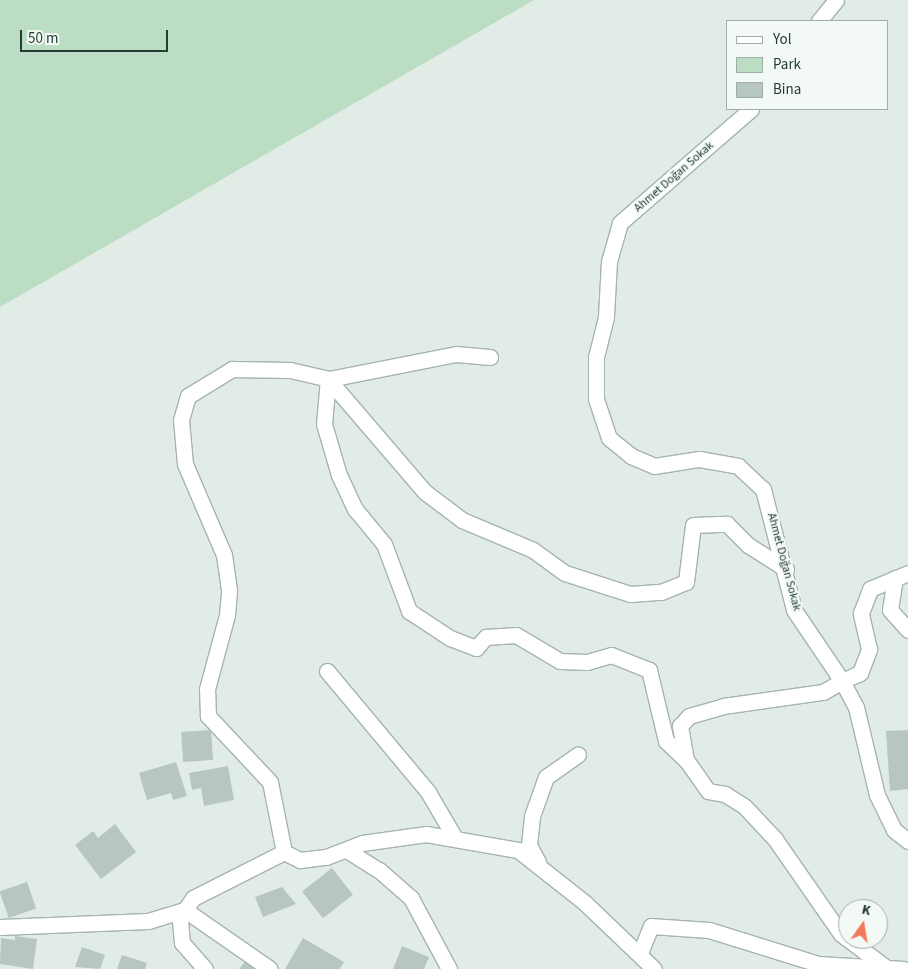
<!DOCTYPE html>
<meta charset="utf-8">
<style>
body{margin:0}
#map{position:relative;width:908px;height:969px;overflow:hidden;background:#e2ece7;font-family:"Source Sans 3",sans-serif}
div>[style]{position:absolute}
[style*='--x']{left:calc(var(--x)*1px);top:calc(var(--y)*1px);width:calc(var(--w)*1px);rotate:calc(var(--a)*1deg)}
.green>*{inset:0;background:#bbddc3}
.building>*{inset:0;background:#b7c7c0;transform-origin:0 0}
.roads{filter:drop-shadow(1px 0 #a5b4ae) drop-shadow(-1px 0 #a5b4ae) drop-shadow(0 1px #a5b4ae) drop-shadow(0 -1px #a5b4ae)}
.minor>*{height:15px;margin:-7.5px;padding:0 7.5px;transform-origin:7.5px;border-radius:7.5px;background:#fff}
span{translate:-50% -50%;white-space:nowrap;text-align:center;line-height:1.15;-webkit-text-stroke:4.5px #f3f9f5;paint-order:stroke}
.street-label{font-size:12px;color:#223d35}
.legend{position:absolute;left:726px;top:20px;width:162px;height:90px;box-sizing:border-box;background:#f3f9f5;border:1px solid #9faea8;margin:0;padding:6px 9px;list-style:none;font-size:15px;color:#223d35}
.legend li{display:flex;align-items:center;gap:10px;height:25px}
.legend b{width:25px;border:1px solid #9faea8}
.north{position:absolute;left:838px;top:899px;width:50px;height:50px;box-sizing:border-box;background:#f3f9f5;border:1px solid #9faea8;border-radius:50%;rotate:13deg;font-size:14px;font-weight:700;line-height:20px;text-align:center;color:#223d35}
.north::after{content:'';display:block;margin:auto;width:18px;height:22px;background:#f2795a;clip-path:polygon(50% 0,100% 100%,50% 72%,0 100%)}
.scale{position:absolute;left:20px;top:30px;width:148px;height:22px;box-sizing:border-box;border:2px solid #223d35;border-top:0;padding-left:6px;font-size:15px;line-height:18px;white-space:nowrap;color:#223d35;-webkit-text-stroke:4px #f3f9f5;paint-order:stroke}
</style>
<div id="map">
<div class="green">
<div style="clip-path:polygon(0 0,534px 0,0 307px)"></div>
</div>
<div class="building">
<div style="left:211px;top:730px;width:30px;height:30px;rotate:86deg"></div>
<div style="clip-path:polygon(908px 730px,908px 789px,890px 791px,886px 731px)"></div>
<div style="clip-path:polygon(176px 762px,187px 796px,173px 800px,171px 793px,147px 800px,139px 773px)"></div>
<div style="clip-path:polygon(228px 766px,234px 800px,204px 806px,201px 788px,192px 790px,189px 773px)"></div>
<div style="clip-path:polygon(115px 824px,136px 852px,101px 879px,75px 845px,93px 831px,98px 838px)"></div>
<div style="left:332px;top:868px;width:34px;height:38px;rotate:52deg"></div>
<div style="left:27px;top:882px;width:28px;height:29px;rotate:71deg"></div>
<div style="clip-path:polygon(282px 887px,296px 904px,263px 917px,255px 897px)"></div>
<div style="clip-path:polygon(15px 936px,37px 939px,33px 969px,0 964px,1px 938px,15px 940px)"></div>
<div style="clip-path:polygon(303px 938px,344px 962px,340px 969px,285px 969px)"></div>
<div style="clip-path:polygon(402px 946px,429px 957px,424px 969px,393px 969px)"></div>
<div style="clip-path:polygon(82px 947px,105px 955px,100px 969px,75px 967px)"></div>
<div style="clip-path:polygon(122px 955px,147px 963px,145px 969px,117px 969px)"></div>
<div style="clip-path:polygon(247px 959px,260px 969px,239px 969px)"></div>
</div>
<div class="roads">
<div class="minor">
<div style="--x:819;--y:21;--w:27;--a:-51"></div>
<div style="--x:751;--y:109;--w:174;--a:139"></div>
<div style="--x:620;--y:223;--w:40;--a:106"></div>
<div style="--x:609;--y:261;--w:56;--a:93.1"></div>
<div style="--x:606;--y:317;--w:41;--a:104"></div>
<div style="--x:596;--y:357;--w:42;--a:90"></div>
<div style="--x:596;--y:399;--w:41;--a:71.6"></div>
<div style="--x:609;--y:438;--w:28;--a:39"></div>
<div style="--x:631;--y:456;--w:25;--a:23"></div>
<div style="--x:654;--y:466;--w:46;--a:-8.8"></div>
<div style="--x:699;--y:459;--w:40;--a:10"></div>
<div style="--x:738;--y:466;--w:34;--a:43"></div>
<div style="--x:763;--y:489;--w:125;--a:75.6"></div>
<div style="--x:794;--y:610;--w:86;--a:55.9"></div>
<div style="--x:842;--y:681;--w:20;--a:-24"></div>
<div style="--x:860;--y:673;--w:26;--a:-69"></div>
<div style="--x:869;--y:649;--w:37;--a:-103"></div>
<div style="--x:861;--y:613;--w:26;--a:-69"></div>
<div style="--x:870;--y:589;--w:41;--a:-22.8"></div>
<div style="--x:490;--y:357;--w:34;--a:-175"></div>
<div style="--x:456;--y:354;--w:130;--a:168.9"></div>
<div style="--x:328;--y:379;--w:45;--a:95.1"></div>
<div style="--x:324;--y:424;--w:53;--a:73.6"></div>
<div style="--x:339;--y:475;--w:38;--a:65"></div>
<div style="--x:355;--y:509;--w:45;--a:50.4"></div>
<div style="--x:384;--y:544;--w:72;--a:69.5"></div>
<div style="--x:409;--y:611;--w:49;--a:33.4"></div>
<div style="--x:450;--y:638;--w:28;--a:21"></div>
<div style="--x:476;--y:648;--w:15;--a:-48"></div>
<div style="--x:486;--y:637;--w:30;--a:-4"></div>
<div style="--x:516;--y:635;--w:51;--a:30.6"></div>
<div style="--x:560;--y:661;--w:27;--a:2"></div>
<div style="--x:587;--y:662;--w:25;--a:-16"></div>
<div style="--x:611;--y:655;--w:41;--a:21.5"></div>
<div style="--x:649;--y:670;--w:73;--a:76.5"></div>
<div style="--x:666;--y:741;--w:28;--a:44"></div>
<div style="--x:895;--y:578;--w:32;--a:99"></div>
<div style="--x:890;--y:610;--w:27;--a:48"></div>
<div style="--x:327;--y:671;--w:158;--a:50.1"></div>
<div style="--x:428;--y:792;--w:53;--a:59.6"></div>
<div style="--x:348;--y:851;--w:36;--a:32"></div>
<div style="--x:379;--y:870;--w:43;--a:41.2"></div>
<div style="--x:411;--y:898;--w:81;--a:61.8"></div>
<div style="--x:284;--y:852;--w:71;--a:-101.3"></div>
<div style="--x:270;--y:782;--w:91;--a:-133.2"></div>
<div style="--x:208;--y:716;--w:27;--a:-92"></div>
<div style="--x:207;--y:689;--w:77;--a:-74.9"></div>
<div style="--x:227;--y:615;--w:25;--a:-85"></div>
<div style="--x:229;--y:590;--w:35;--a:-98"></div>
<div style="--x:224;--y:555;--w:99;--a:-113.2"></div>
<div style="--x:185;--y:464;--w:44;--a:-95.2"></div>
<div style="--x:181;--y:420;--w:25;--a:-74"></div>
<div style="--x:188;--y:396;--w:52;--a:-31.5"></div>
<div style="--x:232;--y:369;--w:58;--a:1"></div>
<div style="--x:290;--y:370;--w:39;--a:13"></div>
<div style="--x:328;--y:379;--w:149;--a:49.4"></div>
<div style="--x:425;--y:492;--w:46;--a:37.1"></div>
<div style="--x:462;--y:520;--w:77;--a:22.9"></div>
<div style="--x:533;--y:550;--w:39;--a:36"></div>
<div style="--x:565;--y:573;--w:68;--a:17.9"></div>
<div style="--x:630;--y:594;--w:31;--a:-4"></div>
<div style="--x:661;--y:592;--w:27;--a:-22"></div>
<div style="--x:686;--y:582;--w:57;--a:-83"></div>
<div style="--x:693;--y:525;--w:34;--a:-2"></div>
<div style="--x:727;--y:524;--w:30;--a:45"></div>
<div style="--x:748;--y:545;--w:45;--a:32.3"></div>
<div style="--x:538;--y:862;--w:19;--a:-118"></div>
<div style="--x:529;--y:845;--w:29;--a:-84"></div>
<div style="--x:532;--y:816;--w:41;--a:-70.3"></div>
<div style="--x:546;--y:777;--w:39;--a:-35"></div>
<div style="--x:0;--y:927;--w:148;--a:-2.3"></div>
<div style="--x:148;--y:921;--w:39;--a:-17"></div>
<div style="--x:185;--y:910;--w:14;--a:-56"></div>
<div style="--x:193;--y:898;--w:102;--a:-26.8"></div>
<div style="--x:284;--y:852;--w:18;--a:27"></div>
<div style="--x:300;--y:860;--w:26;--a:-7"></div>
<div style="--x:326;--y:857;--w:39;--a:-21"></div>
<div style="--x:362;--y:843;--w:65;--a:-8"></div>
<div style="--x:426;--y:834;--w:93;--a:9.9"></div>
<div style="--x:518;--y:850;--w:85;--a:38.3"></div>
<div style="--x:585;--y:903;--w:95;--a:43.7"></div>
<div style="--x:640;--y:953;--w:29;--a:-68"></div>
<div style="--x:651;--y:926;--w:58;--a:3.9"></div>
<div style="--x:709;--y:930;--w:114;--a:17.3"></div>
<div style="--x:818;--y:964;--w:86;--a:3.3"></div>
<div style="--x:884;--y:966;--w:54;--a:-143.3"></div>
<div style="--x:841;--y:934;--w:116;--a:-124.8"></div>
<div style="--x:775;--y:839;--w:45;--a:-133.2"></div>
<div style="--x:744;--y:806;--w:22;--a:-148"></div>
<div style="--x:725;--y:794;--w:17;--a:-170"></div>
<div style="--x:708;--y:791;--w:38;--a:-125"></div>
<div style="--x:686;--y:760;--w:35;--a:-100"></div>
<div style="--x:680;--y:726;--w:13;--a:-48"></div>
<div style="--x:689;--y:716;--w:35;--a:-16"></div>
<div style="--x:723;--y:706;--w:101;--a:-8"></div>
<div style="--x:823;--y:692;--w:22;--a:-30"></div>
<div style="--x:842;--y:681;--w:30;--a:62"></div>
<div style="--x:856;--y:707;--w:90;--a:76.6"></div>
<div style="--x:877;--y:795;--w:39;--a:64"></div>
<div style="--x:894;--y:830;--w:18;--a:38"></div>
<div style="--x:205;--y:969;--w:35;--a:-131"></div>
<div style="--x:182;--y:943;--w:24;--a:-95"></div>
<div style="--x:180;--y:919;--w:10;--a:-61"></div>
<div style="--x:185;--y:910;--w:103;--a:34.8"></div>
</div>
</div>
<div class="street-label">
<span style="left:674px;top:177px;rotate:-41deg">Ahmet Doğan Sokak</span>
<span style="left:784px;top:562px;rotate:75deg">Ahmet Doğan Sokak</span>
</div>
<ul class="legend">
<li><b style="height:6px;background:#fff"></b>Yol</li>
<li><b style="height:14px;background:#bbddc3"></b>Park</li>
<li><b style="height:14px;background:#b7c7c0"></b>Bina</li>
</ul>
<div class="north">K</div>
<div class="scale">50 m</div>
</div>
